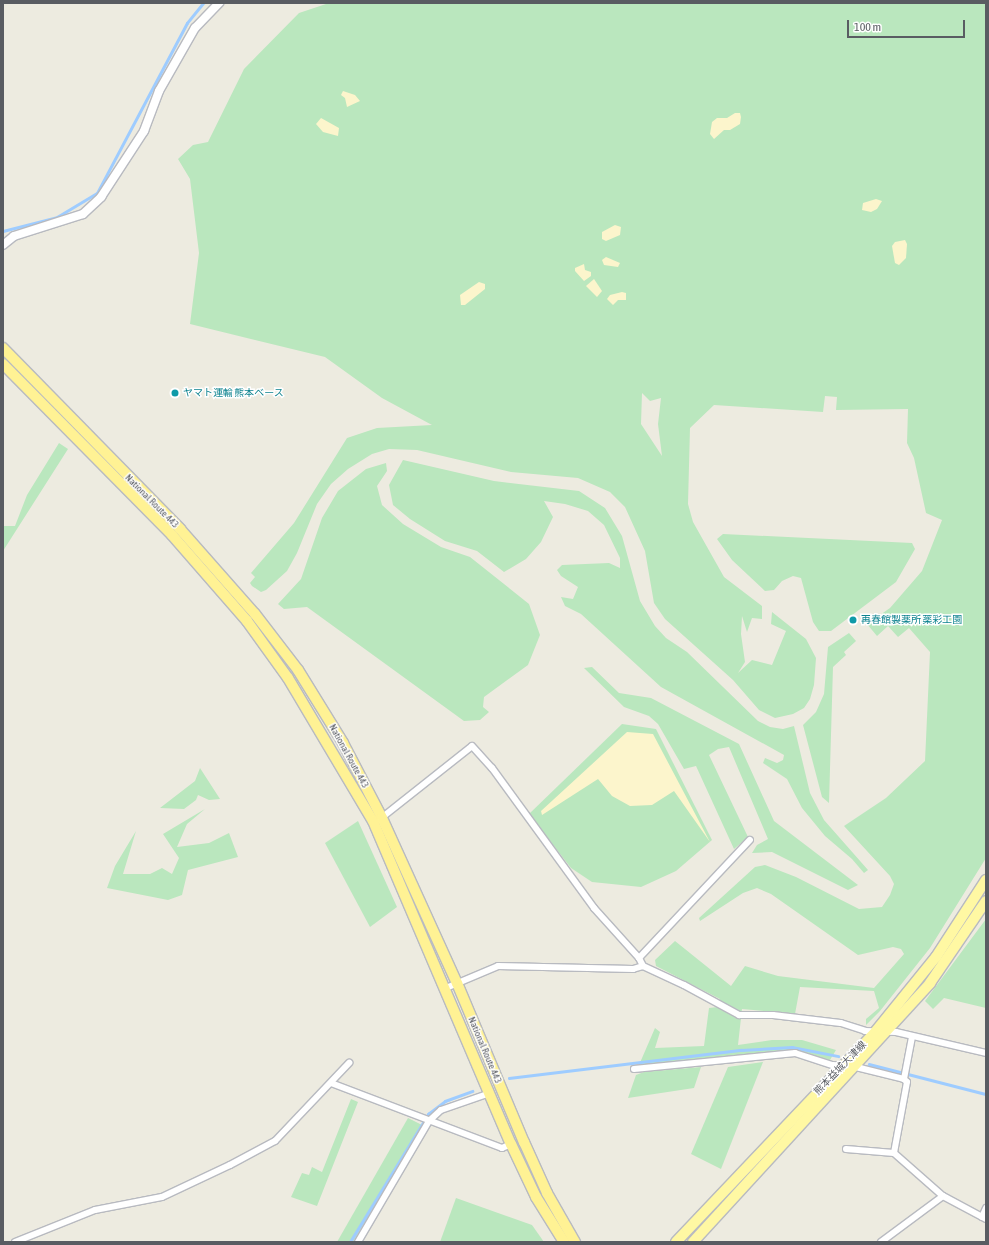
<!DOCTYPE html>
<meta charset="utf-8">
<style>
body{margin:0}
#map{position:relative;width:989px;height:1245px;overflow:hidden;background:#edebe0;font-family:"Asap Condensed","Noto Sans JP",sans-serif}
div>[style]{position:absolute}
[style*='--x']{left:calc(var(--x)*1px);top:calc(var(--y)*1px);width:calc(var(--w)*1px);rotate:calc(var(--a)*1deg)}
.green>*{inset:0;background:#bae7be}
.sand>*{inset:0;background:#fcf5cc}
.stream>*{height:2.5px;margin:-1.25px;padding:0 1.25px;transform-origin:1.25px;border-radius:1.25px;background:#9eccff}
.roads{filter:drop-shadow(1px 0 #b8bac0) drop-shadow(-1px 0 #b8bac0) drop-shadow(0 1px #b8bac0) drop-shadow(0 -1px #b8bac0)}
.minor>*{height:6px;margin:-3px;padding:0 3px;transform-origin:3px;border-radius:3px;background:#fff}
.tertiary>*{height:8px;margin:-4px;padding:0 4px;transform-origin:4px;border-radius:4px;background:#fff}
.primary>*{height:10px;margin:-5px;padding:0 5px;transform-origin:5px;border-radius:5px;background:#fff8a3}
.trunk>*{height:10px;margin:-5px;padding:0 5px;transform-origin:5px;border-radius:5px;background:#fff294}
.dots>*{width:11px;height:11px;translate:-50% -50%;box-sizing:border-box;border:2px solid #fff;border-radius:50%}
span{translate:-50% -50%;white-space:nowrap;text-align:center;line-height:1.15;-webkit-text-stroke:3px #fff;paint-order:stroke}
.culture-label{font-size:10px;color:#0d838f}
.left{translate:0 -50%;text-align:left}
.street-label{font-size:10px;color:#595c62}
.frame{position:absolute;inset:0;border:4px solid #595c62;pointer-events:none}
.scale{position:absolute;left:847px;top:20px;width:118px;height:18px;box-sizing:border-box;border:2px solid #595c62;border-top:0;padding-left:5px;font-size:12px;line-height:14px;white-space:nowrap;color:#595c62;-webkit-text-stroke:3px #fff;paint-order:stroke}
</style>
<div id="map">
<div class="green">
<div style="clip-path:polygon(evenodd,329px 3px,986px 3px,986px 858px,930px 948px,880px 1011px,866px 1025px,866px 1019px,879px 1008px,874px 991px,800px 987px,795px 1014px,742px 1009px,738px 1045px,772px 1040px,802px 1040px,836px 1050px,830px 1060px,793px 1050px,639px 1065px,655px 1028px,660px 1032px,655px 1048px,704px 1046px,709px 1008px,718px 1007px,720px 999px,656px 966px,655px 960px,675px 941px,731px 986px,745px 966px,778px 976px,874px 988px,904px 954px,901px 949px,893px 947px,858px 955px,771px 894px,757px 888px,743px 893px,700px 921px,699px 918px,755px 867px,765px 865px,796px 877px,859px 909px,882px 907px,890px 895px,894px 884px,890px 876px,844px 826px,886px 798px,925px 761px,930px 652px,909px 628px,898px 637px,888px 626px,877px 636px,867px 624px,890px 608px,922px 571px,942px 520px,926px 513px,914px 458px,907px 443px,908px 409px,836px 410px,837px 397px,825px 396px,823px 412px,714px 405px,690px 428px,688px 504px,693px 522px,724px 577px,762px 606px,762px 619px,752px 618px,747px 632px,742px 616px,741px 634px,745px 662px,738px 673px,752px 660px,772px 665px,786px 631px,771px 624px,772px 612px,806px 639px,816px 658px,814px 685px,810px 699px,804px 708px,793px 714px,775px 718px,759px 710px,733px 680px,665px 619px,654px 603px,645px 551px,625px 507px,610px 492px,578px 478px,511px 472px,417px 450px,389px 449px,372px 454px,348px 469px,331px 484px,317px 504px,297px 553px,287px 571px,266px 590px,261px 592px,252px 586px,250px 583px,255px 577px,251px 573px,294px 523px,347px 438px,377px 428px,432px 425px,382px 398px,325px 357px,190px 324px,199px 253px,190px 179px,178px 159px,193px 145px,208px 142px,244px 69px,299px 13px,329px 3px,642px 393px,650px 401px,661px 398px,658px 424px,662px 456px,641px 424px,642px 393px)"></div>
<div style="clip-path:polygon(59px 443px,68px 449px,3px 551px,3px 526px,15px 526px,27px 495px)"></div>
<div style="clip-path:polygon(403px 460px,494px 481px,579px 491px,605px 508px,622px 536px,640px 601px,655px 626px,666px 638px,687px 652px,758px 721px,770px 727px,783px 729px,794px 726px,810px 793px,824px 820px,868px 870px,864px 873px,852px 859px,825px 836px,802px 808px,787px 779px,763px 763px,765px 758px,777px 763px,783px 760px,784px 755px,661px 687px,581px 614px,565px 606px,561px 597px,573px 599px,578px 587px,561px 576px,557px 570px,562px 565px,609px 563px,620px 568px,620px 558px,604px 525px,588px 511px,565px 504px,544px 501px,553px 517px,541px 542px,526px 559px,504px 572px,477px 551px,445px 541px,410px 519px,393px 505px,389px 485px)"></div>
<div style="clip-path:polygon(386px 463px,387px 471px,377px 486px,382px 505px,403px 524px,441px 547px,470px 557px,529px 604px,540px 635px,528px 665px,484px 697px,483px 707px,489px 712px,480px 720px,464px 721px,307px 607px,284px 609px,278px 604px,301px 579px,322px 518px,338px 491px,366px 469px)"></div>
<div style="clip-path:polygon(723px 534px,912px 543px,915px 549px,896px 582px,831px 631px,819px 631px,813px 622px,801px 578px,793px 576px,782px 581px,774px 590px,765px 591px,732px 560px,717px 539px)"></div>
<div style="clip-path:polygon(849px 633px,856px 641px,844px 652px,846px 655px,833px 667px,829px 803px,822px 797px,803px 725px,816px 712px,824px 694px,828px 647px)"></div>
<div style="clip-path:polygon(592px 667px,619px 693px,651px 698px,739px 744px,774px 821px,858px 885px,848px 890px,772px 852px,752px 853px,757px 845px,768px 839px,729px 747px,718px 749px,709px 755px,748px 837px,734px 849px,696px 766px,684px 769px,658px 724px,649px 716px,624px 707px,584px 668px)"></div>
<div style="clip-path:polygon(622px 724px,656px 729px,712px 840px,676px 871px,641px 887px,592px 882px,571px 868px,529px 814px)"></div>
<div style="clip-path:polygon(200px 768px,220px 799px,209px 800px,198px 795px,196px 800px,184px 809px,160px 808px,195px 781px)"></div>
<div style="clip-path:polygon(205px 809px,187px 824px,177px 847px,209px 843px,229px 833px,238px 857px,188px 870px,182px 895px,168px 900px,107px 888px,115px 866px,136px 831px,123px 874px,150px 874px,162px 868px,172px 874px,179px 858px,163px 834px)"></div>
<div style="clip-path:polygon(358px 821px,397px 907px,370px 927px,325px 843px)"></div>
<div style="clip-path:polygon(986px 919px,986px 1008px,944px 998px,933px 1009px,925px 1001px)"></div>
<div style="clip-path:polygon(763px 1062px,721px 1169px,691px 1154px,728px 1067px)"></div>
<div style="clip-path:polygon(701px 1067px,694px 1088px,628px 1098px,636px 1075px,644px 1072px)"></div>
<div style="clip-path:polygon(351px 1099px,358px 1102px,317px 1206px,291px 1197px,302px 1173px,309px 1175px,312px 1167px,322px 1172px)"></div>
<div style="clip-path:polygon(408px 1118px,422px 1125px,353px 1242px,337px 1242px)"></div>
<div style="clip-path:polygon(456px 1198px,532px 1225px,544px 1242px,440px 1242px)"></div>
</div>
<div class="sand">
<div style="clip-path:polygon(343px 91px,355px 95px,360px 101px,347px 107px,345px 98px,341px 95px)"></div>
<div style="clip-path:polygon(735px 113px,740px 113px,741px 117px,740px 124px,730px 130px,724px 130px,714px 139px,710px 134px,712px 122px,717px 118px,727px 118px)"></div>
<div style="clip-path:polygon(321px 118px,339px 128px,338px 136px,323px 132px,316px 124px)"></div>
<div style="clip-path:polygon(876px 199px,882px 201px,877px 209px,871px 212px,862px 210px,863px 203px)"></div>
<div style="clip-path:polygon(615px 225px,621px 227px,620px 235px,606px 241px,602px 239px,602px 232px)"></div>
<div style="clip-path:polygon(905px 240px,907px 244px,906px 258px,899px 265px,895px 263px,892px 246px,895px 242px)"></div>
<div style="clip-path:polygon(606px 257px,620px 263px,618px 267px,604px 265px,602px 260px)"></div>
<div style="clip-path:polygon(584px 264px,585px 270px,591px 272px,591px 276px,584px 281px,575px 271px,575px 268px)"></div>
<div style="clip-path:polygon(594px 279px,602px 291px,597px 297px,586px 286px)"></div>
<div style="clip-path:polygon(479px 282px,485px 284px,485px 289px,465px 305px,461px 305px,460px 295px)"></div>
<div style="clip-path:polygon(622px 292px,626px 293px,626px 300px,618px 300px,613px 305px,607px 299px,610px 295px)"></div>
<div style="clip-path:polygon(627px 732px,653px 734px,710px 842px,674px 791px,652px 805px,630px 806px,612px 796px,598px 779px,542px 815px,541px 811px)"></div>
</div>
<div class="stream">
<div style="--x:3;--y:231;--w:56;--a:-14.5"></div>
<div style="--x:57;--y:217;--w:47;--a:-31"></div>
<div style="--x:97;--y:193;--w:192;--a:-62.1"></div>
<div style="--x:187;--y:23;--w:26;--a:-51"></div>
<div style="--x:869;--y:1064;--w:121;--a:14.4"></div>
<div style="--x:509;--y:1078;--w:234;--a:-6.9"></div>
<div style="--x:741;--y:1050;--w:51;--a:-3.4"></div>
<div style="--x:792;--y:1047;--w:47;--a:11.1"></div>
<div style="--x:350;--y:1242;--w:150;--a:-58.6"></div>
<div style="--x:428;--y:1114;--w:21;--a:-37"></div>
<div style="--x:445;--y:1101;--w:29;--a:-20"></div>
</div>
<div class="roads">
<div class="minor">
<div style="--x:380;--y:819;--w:117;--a:-38.4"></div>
<div style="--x:472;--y:746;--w:30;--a:48"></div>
<div style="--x:492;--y:768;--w:173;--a:53.9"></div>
<div style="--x:594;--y:908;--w:67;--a:48"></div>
<div style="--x:639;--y:958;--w:9;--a:63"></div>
<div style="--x:639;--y:958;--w:162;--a:-46.8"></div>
<div style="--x:446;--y:988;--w:56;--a:-22.9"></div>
<div style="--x:498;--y:966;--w:135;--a:1.3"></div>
<div style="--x:633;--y:969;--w:10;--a:-17"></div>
<div style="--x:643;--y:966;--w:45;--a:24.9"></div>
<div style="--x:684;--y:985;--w:63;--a:28.6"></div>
<div style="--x:739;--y:1015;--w:34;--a:0"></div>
<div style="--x:773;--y:1015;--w:68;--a:6.7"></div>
<div style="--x:841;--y:1023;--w:25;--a:18"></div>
<div style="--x:865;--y:1031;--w:31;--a:2"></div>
<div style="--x:896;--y:1032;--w:92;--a:13.1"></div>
<div style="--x:912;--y:1037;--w:43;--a:100.8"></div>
<div style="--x:904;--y:1079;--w:4;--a:45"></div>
<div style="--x:907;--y:1082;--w:72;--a:100.4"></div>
<div style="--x:894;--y:1153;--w:65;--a:41.3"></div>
<div style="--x:943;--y:1196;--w:49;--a:28.1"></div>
<div style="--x:634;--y:1069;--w:162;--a:-5.7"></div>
<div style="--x:795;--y:1053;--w:40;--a:18"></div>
<div style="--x:833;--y:1065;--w:27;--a:6"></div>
<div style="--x:860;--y:1068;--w:45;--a:14"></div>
<div style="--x:331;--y:1083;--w:183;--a:20.8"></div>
<div style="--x:502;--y:1148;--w:10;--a:-24"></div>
<div style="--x:846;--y:1149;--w:48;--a:4.8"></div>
<div style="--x:982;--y:1217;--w:10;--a:-66"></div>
<div style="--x:15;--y:1242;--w:86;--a:-21.8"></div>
<div style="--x:95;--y:1210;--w:68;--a:-11"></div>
<div style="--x:162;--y:1197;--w:75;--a:-25.2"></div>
<div style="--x:230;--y:1165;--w:51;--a:-28.1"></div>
<div style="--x:275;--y:1141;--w:108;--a:-46.5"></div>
<div style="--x:358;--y:1242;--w:140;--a:-59.6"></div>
<div style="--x:429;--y:1121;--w:16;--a:-43"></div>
<div style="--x:441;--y:1110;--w:52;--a:-19.1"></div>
<div style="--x:881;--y:1242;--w:77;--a:-36.6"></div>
</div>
<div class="tertiary">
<div style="--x:3;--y:245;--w:14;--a:-39"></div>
<div style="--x:14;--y:236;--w:72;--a:-17.7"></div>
<div style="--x:83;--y:214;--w:25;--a:-43"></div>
<div style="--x:101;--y:197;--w:79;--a:-56.9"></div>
<div style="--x:144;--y:131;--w:43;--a:-69.4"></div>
<div style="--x:159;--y:91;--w:73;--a:-60.3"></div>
<div style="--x:195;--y:28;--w:35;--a:-46"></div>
</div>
<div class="primary">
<div style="--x:676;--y:1242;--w:291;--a:-46.5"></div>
<div style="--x:876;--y:1031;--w:95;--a:-51"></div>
<div style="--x:936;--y:957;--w:92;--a:-57"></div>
<div style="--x:693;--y:1242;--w:351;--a:-47.5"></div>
<div style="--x:930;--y:983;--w:99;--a:-55.7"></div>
</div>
<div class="trunk">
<div style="--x:3;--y:348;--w:253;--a:45.6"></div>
<div style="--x:180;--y:529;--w:113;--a:48.6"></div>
<div style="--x:255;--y:614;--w:71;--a:52.5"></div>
<div style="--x:298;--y:670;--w:86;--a:58.3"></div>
<div style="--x:343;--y:743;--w:85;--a:62.5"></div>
<div style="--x:382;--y:818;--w:181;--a:65.6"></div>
<div style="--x:457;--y:983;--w:173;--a:67.2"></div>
<div style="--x:524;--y:1142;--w:56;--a:65.7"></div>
<div style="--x:547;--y:1193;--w:56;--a:60.3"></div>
<div style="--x:3;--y:364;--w:240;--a:45.3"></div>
<div style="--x:172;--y:535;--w:114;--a:48.9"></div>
<div style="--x:247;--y:621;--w:70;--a:54.3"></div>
<div style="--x:288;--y:678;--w:166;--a:59.3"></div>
<div style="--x:373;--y:821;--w:351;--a:66.9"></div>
<div style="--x:511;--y:1144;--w:59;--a:64.7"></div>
<div style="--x:536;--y:1197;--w:53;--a:58.1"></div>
</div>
</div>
<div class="dots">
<div style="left:175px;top:393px;background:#0f9aa8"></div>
<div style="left:853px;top:620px;background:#0f9aa8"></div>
</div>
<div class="culture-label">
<span class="left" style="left:183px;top:393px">ヤマト運輸 熊本ベース</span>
<span class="left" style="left:861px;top:620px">再春館製薬所 薬彩工園</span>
</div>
<div class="street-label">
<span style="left:152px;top:501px;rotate:45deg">National Route 443</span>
<span style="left:349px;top:756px;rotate:61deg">National Route 443</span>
<span style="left:485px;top:1050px;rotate:67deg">National Route 443</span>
<span style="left:840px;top:1068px;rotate:-46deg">熊本益城大津線</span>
</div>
<div class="frame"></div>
<div class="scale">100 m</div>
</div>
